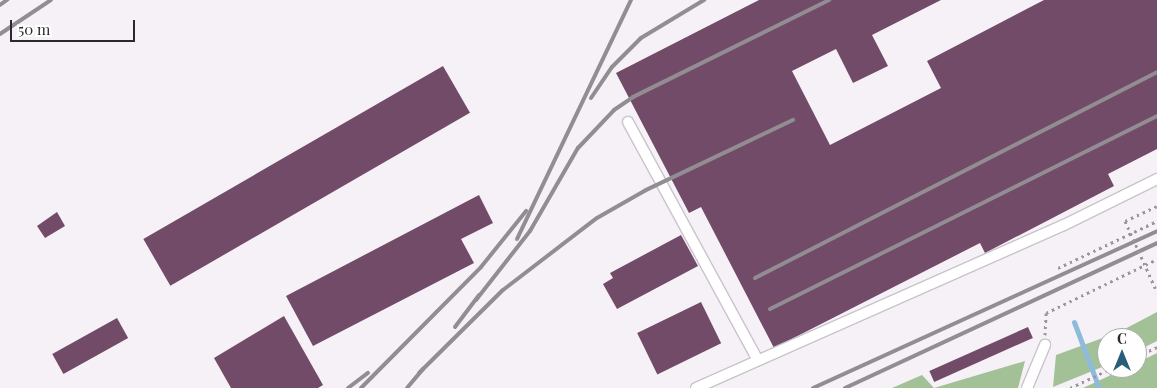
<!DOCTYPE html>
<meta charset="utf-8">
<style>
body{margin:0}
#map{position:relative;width:1157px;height:388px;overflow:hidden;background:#f6f1f7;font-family:"Playfair Display",serif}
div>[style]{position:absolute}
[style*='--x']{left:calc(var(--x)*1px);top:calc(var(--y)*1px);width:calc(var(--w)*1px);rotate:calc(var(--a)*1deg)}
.forest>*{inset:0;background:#a3c197}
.stream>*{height:5px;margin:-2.5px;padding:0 2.5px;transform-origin:2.5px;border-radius:2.5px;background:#8ebbdc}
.building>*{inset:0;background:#724b68;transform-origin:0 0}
.path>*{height:3px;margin-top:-1.5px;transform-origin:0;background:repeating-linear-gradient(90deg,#9a969b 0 2.5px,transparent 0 6.5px)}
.roads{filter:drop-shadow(1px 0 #c9c4ca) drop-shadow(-1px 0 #c9c4ca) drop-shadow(0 1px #c9c4ca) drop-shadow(0 -1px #c9c4ca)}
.service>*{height:10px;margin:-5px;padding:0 5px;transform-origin:5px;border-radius:5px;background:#fff}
.rail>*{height:4px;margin:-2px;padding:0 2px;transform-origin:2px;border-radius:2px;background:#918d92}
.path-bridge>*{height:3px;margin-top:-1.5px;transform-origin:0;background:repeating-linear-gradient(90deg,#9a969b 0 2.5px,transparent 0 6.5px)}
span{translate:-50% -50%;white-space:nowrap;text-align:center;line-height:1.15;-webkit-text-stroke:5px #fff;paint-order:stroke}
.north{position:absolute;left:1097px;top:328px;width:50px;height:50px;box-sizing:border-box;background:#fff;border:1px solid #aaa9ab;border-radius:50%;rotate:0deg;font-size:14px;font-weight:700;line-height:20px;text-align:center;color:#2b292c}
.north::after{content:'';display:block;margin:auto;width:18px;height:22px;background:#285e79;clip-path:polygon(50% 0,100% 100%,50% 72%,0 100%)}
.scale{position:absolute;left:10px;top:20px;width:125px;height:22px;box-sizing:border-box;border:2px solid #2b292c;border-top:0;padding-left:6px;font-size:15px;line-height:18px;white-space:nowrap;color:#2b292c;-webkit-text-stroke:4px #fff;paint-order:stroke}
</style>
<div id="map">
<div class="forest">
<div style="clip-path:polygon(1157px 312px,1157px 341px,1137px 351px,1137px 338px,1107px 338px,1107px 365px,1053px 387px,1056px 355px,1119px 332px)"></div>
<div style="clip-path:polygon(1157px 353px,1157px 388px,1083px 388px,1126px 368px,1137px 368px,1137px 363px)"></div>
<div style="clip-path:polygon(1025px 361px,1018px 388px,892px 388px,922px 375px,934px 388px)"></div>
</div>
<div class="stream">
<div style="--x:1074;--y:322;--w:71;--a:69.3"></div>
</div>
<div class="building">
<div style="clip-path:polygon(759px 0,941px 0,872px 35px,888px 66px,853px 83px,836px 49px,792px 71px,830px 145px,941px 88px,927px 61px,1044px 0,1157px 0,1157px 149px,1108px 174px,1114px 186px,985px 253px,980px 243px,774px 348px,701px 207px,689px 213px,616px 73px)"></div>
<div style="left:443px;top:66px;width:54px;height:346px;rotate:60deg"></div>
<div style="clip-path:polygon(479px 195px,493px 223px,461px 239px,474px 263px,313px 346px,286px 296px)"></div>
<div style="clip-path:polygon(57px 212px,65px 226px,45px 238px,37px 226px)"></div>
<div style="clip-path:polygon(681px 235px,698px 266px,617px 309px,603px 284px,613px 278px,610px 273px)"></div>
<div style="left:701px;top:302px;width:46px;height:71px;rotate:64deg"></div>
<div style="clip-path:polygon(284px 316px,323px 385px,318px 388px,231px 388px,214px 358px)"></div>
<div style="left:117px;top:318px;width:23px;height:74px;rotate:61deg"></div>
<div style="left:1028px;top:327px;width:12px;height:108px;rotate:66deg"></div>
</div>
<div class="path">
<div style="--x:1125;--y:221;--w:35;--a:-25"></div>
<div style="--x:1058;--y:268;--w:110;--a:-25.4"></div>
<div style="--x:1045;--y:335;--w:22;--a:-87"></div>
<div style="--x:1046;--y:313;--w:123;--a:-25.9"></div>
<div style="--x:1137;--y:356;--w:22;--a:-24"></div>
<div style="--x:1070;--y:388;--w:47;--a:-25.5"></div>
</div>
<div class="roads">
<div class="service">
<div style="--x:628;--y:122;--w:271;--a:61.4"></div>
<div style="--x:696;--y:388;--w:402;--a:-23.9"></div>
<div style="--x:1064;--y:225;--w:104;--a:-26.3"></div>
<div style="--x:1027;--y:388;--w:47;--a:-67.3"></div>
</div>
</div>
<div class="rail">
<div style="--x:0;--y:5;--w:9;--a:-36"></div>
<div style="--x:0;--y:34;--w:61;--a:-33.7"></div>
<div style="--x:591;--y:98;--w:37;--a:-56"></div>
<div style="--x:612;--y:67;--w:41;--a:-45"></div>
<div style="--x:641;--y:38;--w:74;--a:-31.1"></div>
<div style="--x:517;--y:239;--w:265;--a:-64.5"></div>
<div style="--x:755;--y:278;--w:452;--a:-27.1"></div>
<div style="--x:476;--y:300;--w:88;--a:-52"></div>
<div style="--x:530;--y:231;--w:96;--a:-60"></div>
<div style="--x:578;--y:148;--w:52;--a:-46.5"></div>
<div style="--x:614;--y:110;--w:23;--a:-34"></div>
<div style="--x:633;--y:97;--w:219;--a:-26.3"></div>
<div style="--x:770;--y:309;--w:432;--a:-26.5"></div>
<div style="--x:455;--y:327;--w:40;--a:-53"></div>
<div style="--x:419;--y:373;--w:118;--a:-44.7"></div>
<div style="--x:503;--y:290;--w:118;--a:-37.5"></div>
<div style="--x:597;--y:218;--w:56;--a:-29.7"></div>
<div style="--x:646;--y:190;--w:163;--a:-25.5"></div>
<div style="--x:348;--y:388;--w:25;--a:-37"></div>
<div style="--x:361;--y:388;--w:170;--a:-45.2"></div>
<div style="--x:481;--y:267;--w:72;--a:-51.2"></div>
<div style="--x:407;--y:388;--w:25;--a:-50"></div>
<div style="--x:813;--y:388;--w:378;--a:-24.5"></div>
<div style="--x:845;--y:388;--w:344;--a:-24.9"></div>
</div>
<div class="path-bridge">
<div style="--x:1125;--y:221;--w:78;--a:65.7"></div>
</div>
<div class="north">С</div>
<div class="scale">50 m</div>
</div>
